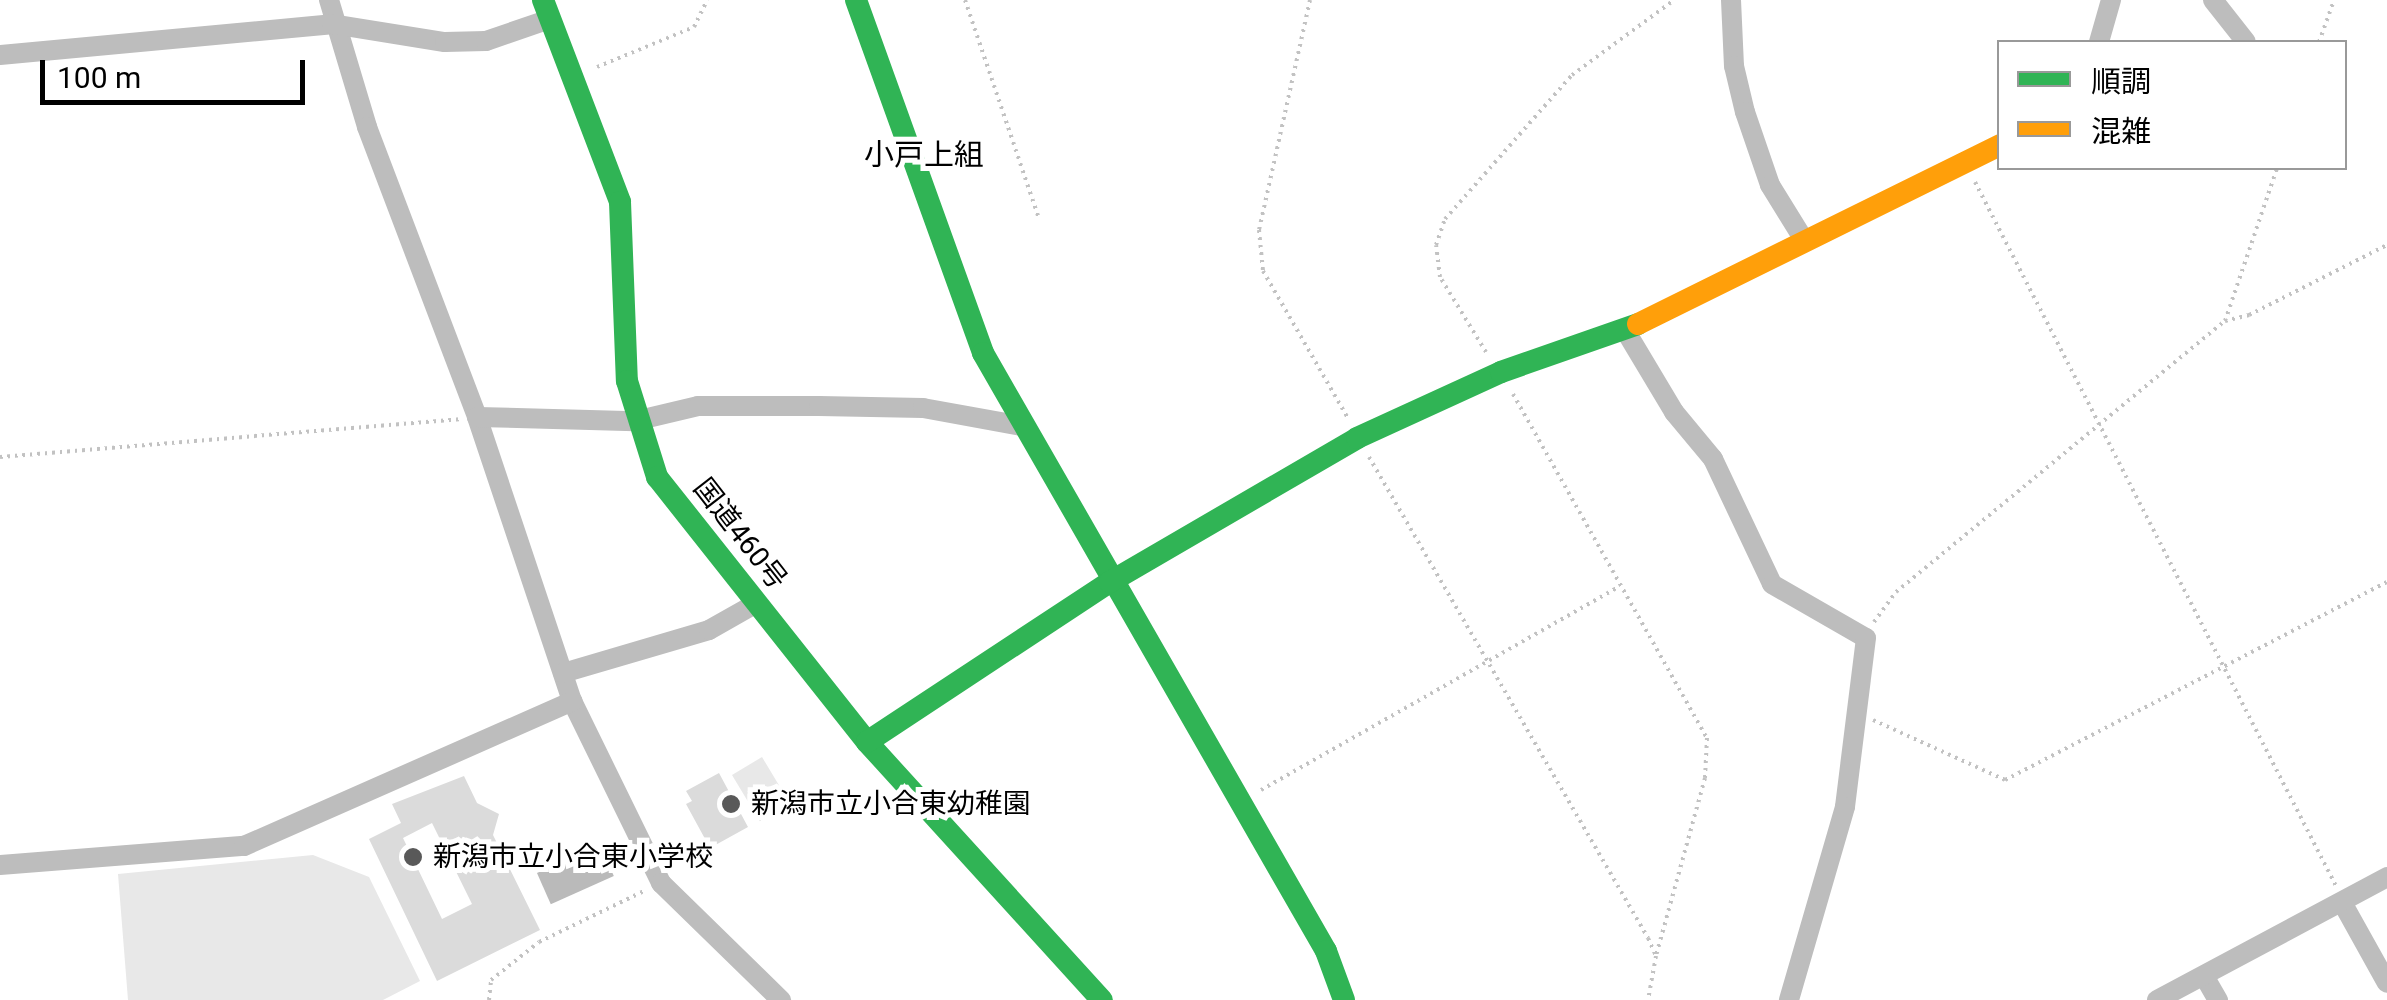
<!DOCTYPE html>
<meta charset="utf-8">
<style>
body{margin:0}
#map{position:relative;width:2387px;height:1000px;overflow:hidden;background:#fff;font-family:Roboto,"Noto Sans JP",sans-serif}
div>[style]{position:absolute}
[style*='--x']{left:calc(var(--x)*1px);top:calc(var(--y)*1px);width:calc(var(--w)*1px);rotate:calc(var(--a)*1deg)}
.green>*{inset:0;background:#e8e8e8;transform-origin:0 0}
.water>*{inset:0;background:#bababa;transform-origin:0 0}
.building>*{inset:0;background:#dbdbdb}
.path>*{height:4px;margin-top:-2px;transform-origin:0;background:repeating-linear-gradient(90deg,#c2c2c2 0 2.5px,transparent 0 7.5px)}
.street>*{height:20px;margin:-10px;padding:0 10px;transform-origin:10px;border-radius:10px;background:#bdbdbd}
.fast>*{height:22px;margin:-11px;padding:0 11px;transform-origin:11px;border-radius:11px;background:#30b455}
.slow>*{height:22px;margin:-11px;padding:0 11px;transform-origin:11px;border-radius:11px;background:#ff9f0a}
.dots>*{width:28px;height:28px;translate:-50% -50%;box-sizing:border-box;border:5px solid #fff;border-radius:50%}
span{translate:-50% -50%;white-space:nowrap;text-align:center;line-height:1.15;-webkit-text-stroke:10px #fff;paint-order:stroke}
.street-label{font-size:28px;color:#000}
.poi-label{font-size:28px;color:#000}
.left{translate:0 -50%;text-align:left}
.neighbourhood-label{font-size:30px;color:#000}
.legend{position:absolute;left:1997px;top:40px;width:350px;height:130px;box-sizing:border-box;background:#fff;border:2px solid #999;margin:0;padding:12px 18px;list-style:none;font-size:30px;color:#000}
.legend li{display:flex;align-items:center;gap:20px;height:50px}
.legend b{width:50px;border:2px solid #999}
.scale{position:absolute;left:40px;top:60px;width:265px;height:45px;box-sizing:border-box;border:5px solid #000;border-top:0;padding-left:12px;font-size:30px;line-height:35px;white-space:nowrap;color:#000;-webkit-text-stroke:8px #fff;paint-order:stroke}
</style>
<div id="map">
<div class="green">
<div style="left:762px;top:757px;width:54px;height:35px;rotate:59deg"></div>
<div style="clip-path:polygon(313px 855px,369px 877px,420px 981px,383px 1000px,128px 1000px,118px 874px)"></div>
</div>
<div class="water">
<div style="left:600px;top:845px;width:34px;height:69px;rotate:66deg"></div>
</div>
<div class="building">
<div style="clip-path:polygon(719px 773px,748px 827px,710px 848px,686px 804px,692px 801px,686px 791px)"></div>
<div style="clip-path:polygon(evenodd,464px 776px,477px 803px,499px 814px,493px 835px,540px 930px,437px 981px,369px 839px,401px 823px,392px 804px,464px 776px,432px 823px,472px 904px,442px 919px,403px 838px,432px 823px)"></div>
</div>
<div class="path">
<div style="--x:965;--y:0;--w:231;--a:71.3"></div>
<div style="--x:1310;--y:0;--w:236;--a:102.5"></div>
<div style="--x:1259;--y:230;--w:41;--a:84.4"></div>
<div style="--x:1263;--y:271;--w:170;--a:60"></div>
<div style="--x:2319;--y:42;--w:45;--a:-70.3"></div>
<div style="--x:597;--y:67;--w:105;--a:-22.4"></div>
<div style="--x:694;--y:27;--w:30;--a:-64"></div>
<div style="--x:1975;--y:182;--w:791;--a:62.85"></div>
<div style="--x:2225;--y:321;--w:25;--a:-14"></div>
<div style="--x:2249;--y:315;--w:155;--a:-26.9"></div>
<div style="--x:1486;--y:352;--w:88;--a:-121.5"></div>
<div style="--x:1440;--y:277;--w:32;--a:-97"></div>
<div style="--x:1436;--y:245;--w:28;--a:-71"></div>
<div style="--x:1445;--y:219;--w:192;--a:-48.6"></div>
<div style="--x:1572;--y:75;--w:127;--a:-36.3"></div>
<div style="--x:1513;--y:394;--w:395;--a:60.6"></div>
<div style="--x:1707;--y:738;--w:40;--a:92.9"></div>
<div style="--x:1705;--y:778;--w:185;--a:105.4"></div>
<div style="--x:0;--y:457;--w:461;--a:-4.7"></div>
<div style="--x:1369;--y:457;--w:556;--a:59.88"></div>
<div style="--x:1648;--y:938;--w:20;--a:66"></div>
<div style="--x:1656;--y:956;--w:45;--a:100.3"></div>
<div style="--x:1874;--y:622;--w:37;--a:-54"></div>
<div style="--x:1896;--y:592;--w:426;--a:-39.5"></div>
<div style="--x:2225;--y:321;--w:162;--a:-71.2"></div>
<div style="--x:1873;--y:720;--w:145;--a:24.4"></div>
<div style="--x:2005;--y:780;--w:430;--a:-27.4"></div>
<div style="--x:1261;--y:790;--w:411;--a:-29.6"></div>
<div style="--x:489;--y:1000;--w:20;--a:-84"></div>
<div style="--x:491;--y:980;--w:61;--a:-38.4"></div>
<div style="--x:539;--y:942;--w:117;--a:-25.9"></div>
</div>
<div class="street">
<div style="--x:329;--y:0;--w:133;--a:73.3"></div>
<div style="--x:367;--y:127;--w:310;--a:69.2"></div>
<div style="--x:477;--y:417;--w:299;--a:71.5"></div>
<div style="--x:572;--y:701;--w:203;--a:63.9"></div>
<div style="--x:661;--y:883;--w:168;--a:44.3"></div>
<div style="--x:1731;--y:0;--w:66;--a:87.4"></div>
<div style="--x:1734;--y:66;--w:47;--a:76.6"></div>
<div style="--x:1745;--y:112;--w:77;--a:71.1"></div>
<div style="--x:1770;--y:185;--w:65;--a:58.3"></div>
<div style="--x:2213;--y:0;--w:53;--a:51.8"></div>
<div style="--x:2099;--y:42;--w:44;--a:-74.1"></div>
<div style="--x:0;--y:55;--w:333;--a:-5.3"></div>
<div style="--x:332;--y:24;--w:114;--a:9.1"></div>
<div style="--x:445;--y:42;--w:41;--a:-1.4"></div>
<div style="--x:486;--y:41;--w:68;--a:-19"></div>
<div style="--x:1625;--y:330;--w:96;--a:59.1"></div>
<div style="--x:1674;--y:412;--w:61;--a:50.3"></div>
<div style="--x:1713;--y:459;--w:138;--a:64.7"></div>
<div style="--x:1772;--y:584;--w:108;--a:29.9"></div>
<div style="--x:1866;--y:638;--w:170;--a:97.1"></div>
<div style="--x:1845;--y:807;--w:201;--a:106.2"></div>
<div style="--x:477;--y:417;--w:158;--a:1.5"></div>
<div style="--x:635;--y:421;--w:65;--a:-13.4"></div>
<div style="--x:698;--y:406;--w:121;--a:0"></div>
<div style="--x:819;--y:406;--w:104;--a:1.1"></div>
<div style="--x:923;--y:408;--w:101;--a:10.3"></div>
<div style="--x:563;--y:673;--w:152;--a:-16.4"></div>
<div style="--x:709;--y:630;--w:53;--a:-29.5"></div>
<div style="--x:0;--y:865;--w:245;--a:-4.5"></div>
<div style="--x:244;--y:846;--w:359;--a:-23.8"></div>
<div style="--x:2343;--y:904;--w:90;--a:60.9"></div>
<div style="--x:2204;--y:976;--w:28;--a:60"></div>
<div style="--x:2157;--y:1000;--w:261;--a:-28.1"></div>
</div>
<div class="fast">
<div style="--x:543;--y:0;--w:216;--a:69.1"></div>
<div style="--x:620;--y:202;--w:179;--a:87.8"></div>
<div style="--x:627;--y:381;--w:101;--a:72.6"></div>
<div style="--x:657;--y:477;--w:338;--a:51.6"></div>
<div style="--x:867;--y:742;--w:349;--a:47.7"></div>
<div style="--x:856;--y:0;--w:375;--a:70.2"></div>
<div style="--x:983;--y:353;--w:689;--a:60.16"></div>
<div style="--x:1326;--y:951;--w:52;--a:69.8"></div>
<div style="--x:867;--y:742;--w:291;--a:-33.4"></div>
<div style="--x:1110;--y:582;--w:286;--a:-30.2"></div>
<div style="--x:1357;--y:438;--w:158;--a:-24.6"></div>
<div style="--x:1501;--y:372;--w:145;--a:-19.3"></div>
</div>
<div class="slow">
<div style="--x:1638;--y:324;--w:404;--a:-26.3"></div>
</div>
<div class="dots">
<div style="left:731px;top:804px;background:#595959"></div>
<div style="left:413px;top:857px;background:#595959"></div>
</div>
<div class="street-label">
<span style="left:740px;top:534px;rotate:52deg">国道460号</span>
</div>
<div class="poi-label">
<span class="left" style="left:751px;top:804px">新潟市立小合東幼稚園</span>
<span class="left" style="left:433px;top:857px">新潟市立小合東小学校</span>
</div>
<div class="neighbourhood-label">
<span style="left:924px;top:155px">小戸上組</span>
</div>
<ul class="legend">
<li><b style="height:12px;background:#30b455"></b>順調</li>
<li><b style="height:12px;background:#ff9f0a"></b>混雑</li>
</ul>
<div class="scale">100 m</div>
</div>
